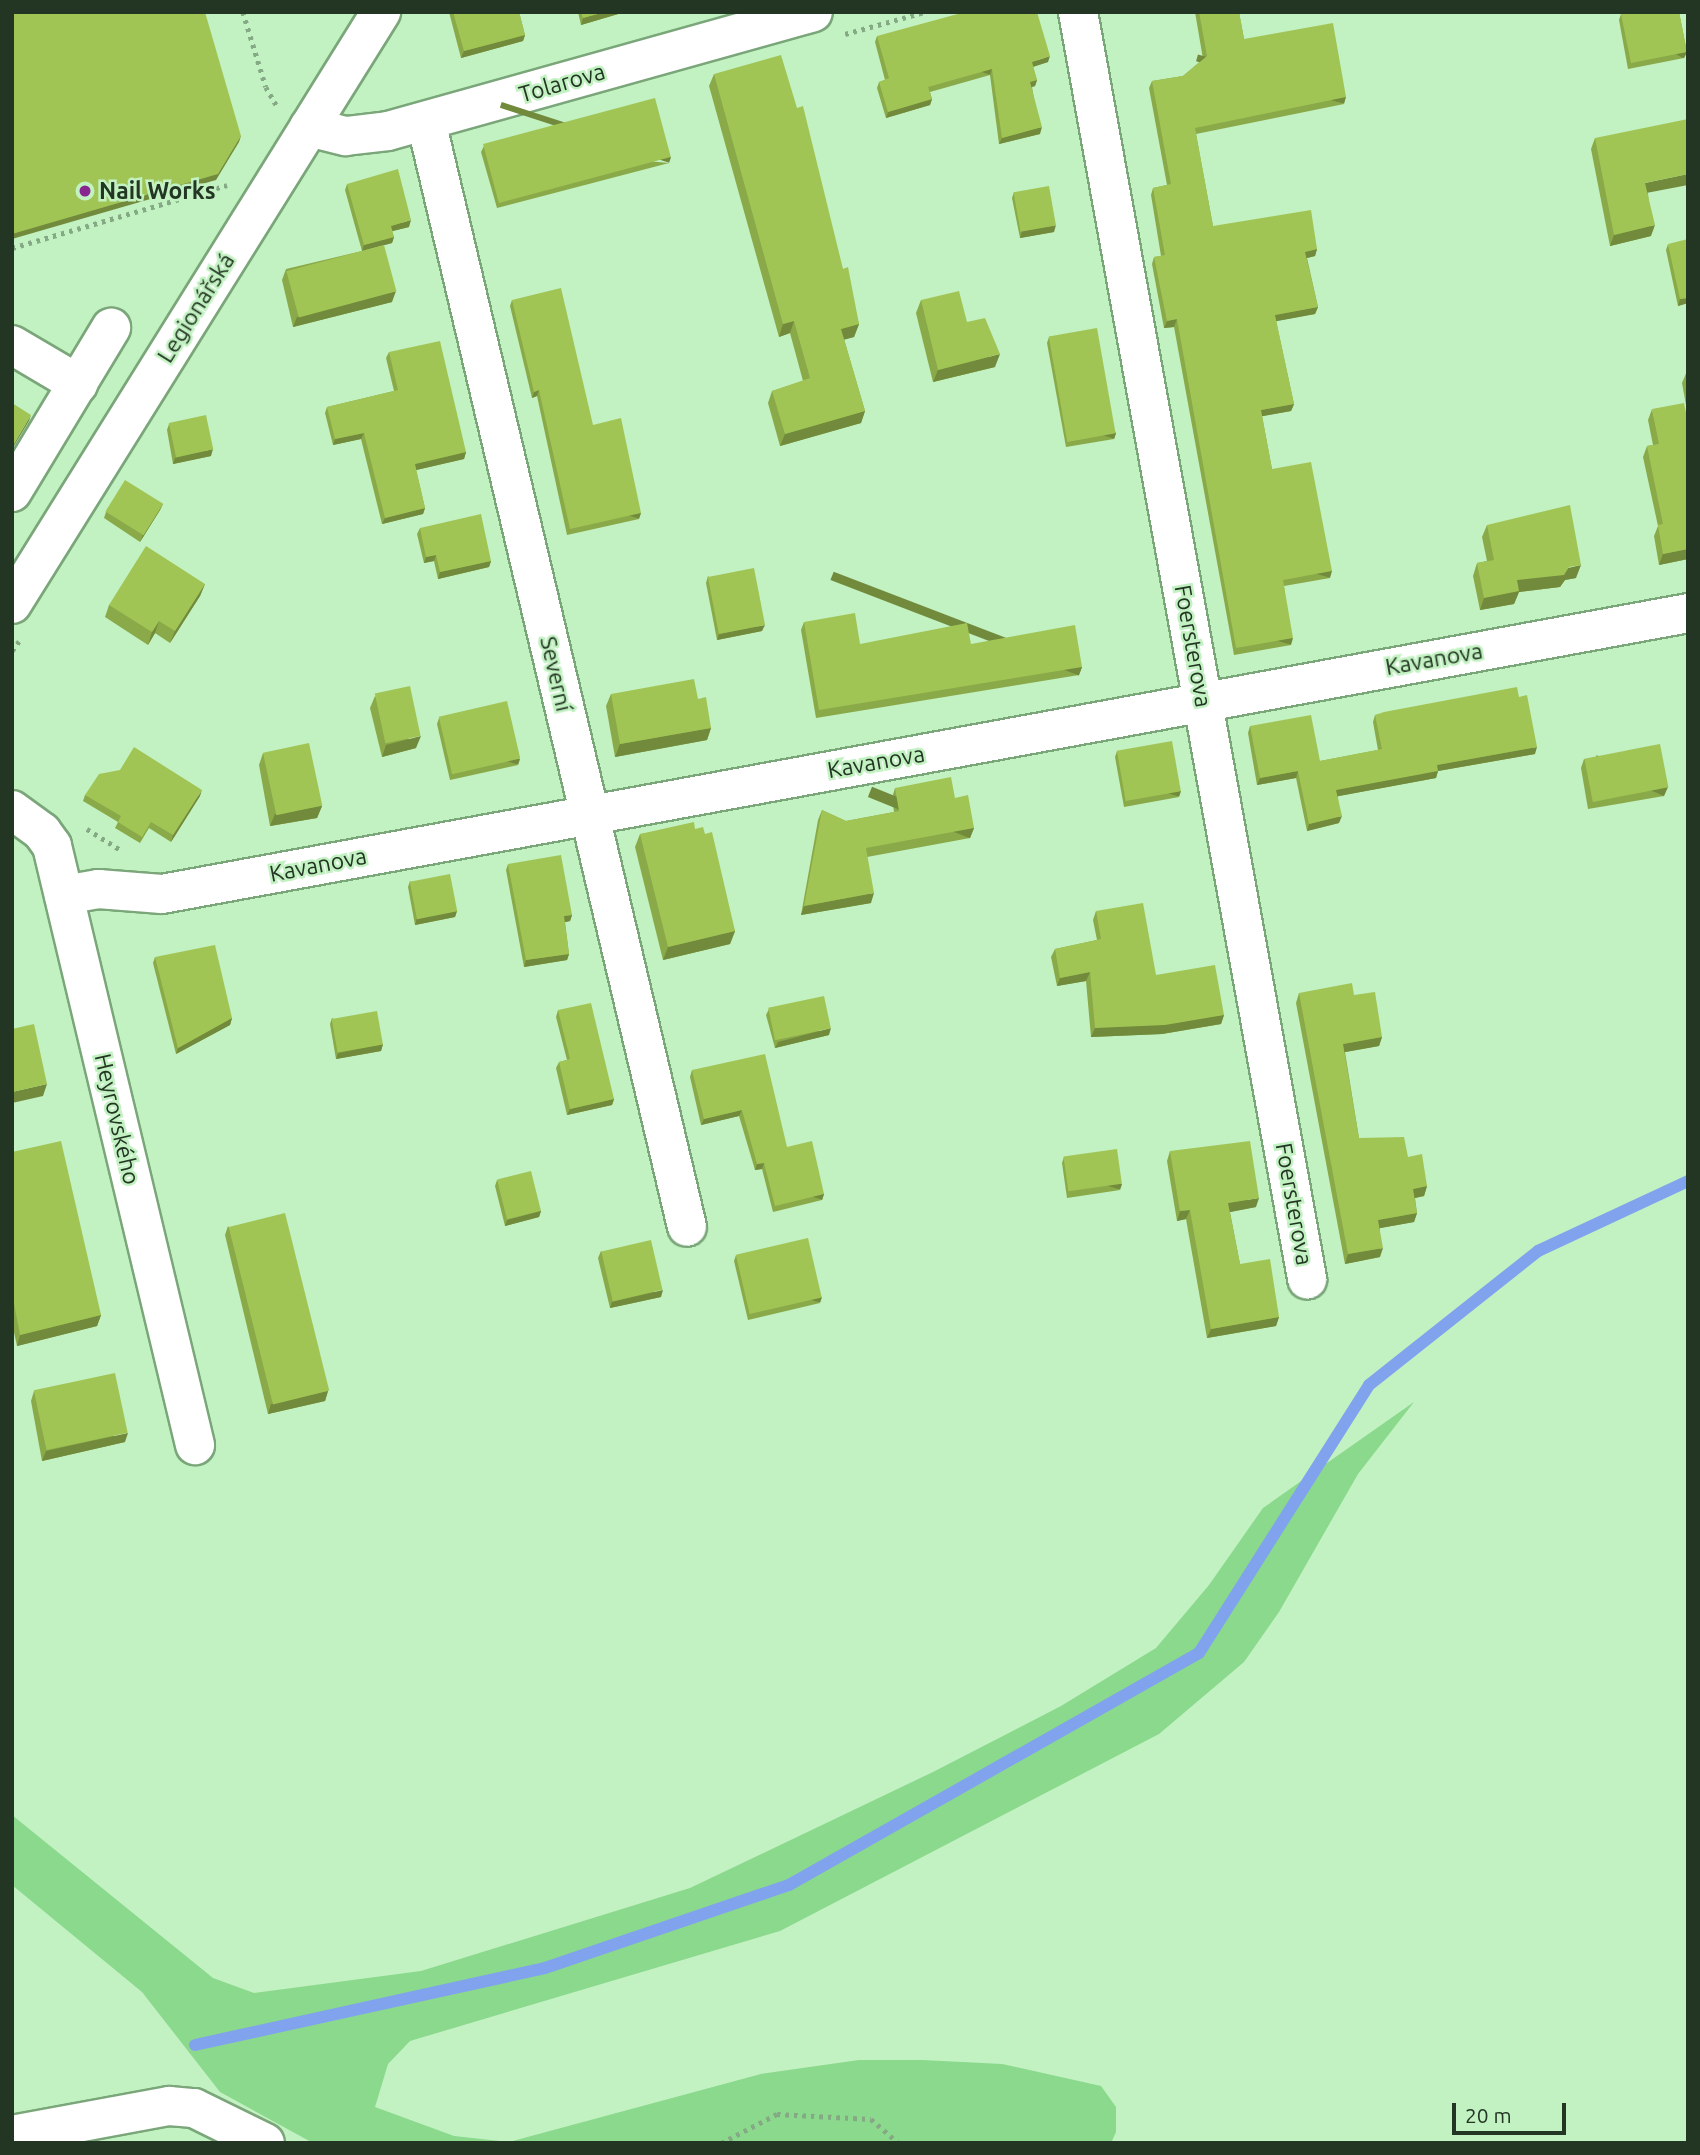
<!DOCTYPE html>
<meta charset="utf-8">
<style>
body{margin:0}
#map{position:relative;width:1700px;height:2155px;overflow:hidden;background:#c2f1c2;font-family:Ubuntu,sans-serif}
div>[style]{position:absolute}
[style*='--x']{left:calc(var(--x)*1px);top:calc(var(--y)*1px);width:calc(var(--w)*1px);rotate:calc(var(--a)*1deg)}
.green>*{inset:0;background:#8ad98c}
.stream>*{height:12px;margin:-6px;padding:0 6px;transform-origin:6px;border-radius:6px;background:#81a3ee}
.path>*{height:4.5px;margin-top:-2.25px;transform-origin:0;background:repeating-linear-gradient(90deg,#85a985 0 3.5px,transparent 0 8.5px)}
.roads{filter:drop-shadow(2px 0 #7aa67a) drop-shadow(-2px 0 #7aa67a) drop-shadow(0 2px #7aa67a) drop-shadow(0 -2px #7aa67a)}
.minor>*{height:38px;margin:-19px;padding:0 19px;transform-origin:19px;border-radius:19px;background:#fff}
.wall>*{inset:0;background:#8aa949}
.shaded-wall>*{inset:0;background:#718a3c;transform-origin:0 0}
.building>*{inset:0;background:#a1c555;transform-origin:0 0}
.dots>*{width:19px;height:19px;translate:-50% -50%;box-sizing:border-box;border:4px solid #c2f1c2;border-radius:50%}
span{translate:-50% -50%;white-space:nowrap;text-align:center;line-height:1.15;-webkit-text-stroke:5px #c2f1c2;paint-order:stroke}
.street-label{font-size:23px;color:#233523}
.poi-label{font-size:23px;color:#233523;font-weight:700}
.left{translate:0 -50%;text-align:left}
.frame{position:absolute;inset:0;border:14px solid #233523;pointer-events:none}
.scale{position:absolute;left:1452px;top:2103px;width:114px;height:32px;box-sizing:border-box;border:4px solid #233523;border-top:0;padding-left:9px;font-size:21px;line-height:24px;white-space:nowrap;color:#233523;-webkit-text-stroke:5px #c2f1c2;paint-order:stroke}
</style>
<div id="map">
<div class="green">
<div style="clip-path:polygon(1414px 1402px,1358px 1474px,1279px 1612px,1244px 1662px,1159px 1734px,780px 1931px,410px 2041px,388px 2064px,375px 2107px,454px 2136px,509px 2142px,761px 2074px,859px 2060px,922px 2060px,1002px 2064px,1101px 2086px,1116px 2107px,1116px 2132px,1111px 2143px,313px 2143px,220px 2092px,142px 1992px,12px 1885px,12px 1815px,213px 1978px,254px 1993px,421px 1971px,690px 1888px,933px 1772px,1061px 1706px,1156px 1648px,1209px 1585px,1263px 1508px)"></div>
</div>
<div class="stream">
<div style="--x:195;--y:2045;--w:358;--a:-12.4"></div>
<div style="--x:545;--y:1968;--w:258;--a:-18.8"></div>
<div style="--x:789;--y:1885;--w:471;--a:-29.5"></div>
<div style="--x:1199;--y:1653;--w:317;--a:-57.6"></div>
<div style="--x:1369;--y:1385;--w:216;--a:-38.4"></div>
<div style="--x:1538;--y:1251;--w:166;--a:-25"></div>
</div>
<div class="path">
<div style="--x:243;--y:12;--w:78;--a:73"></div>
<div style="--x:266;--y:87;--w:22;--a:60"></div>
<div style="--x:845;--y:34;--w:83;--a:-15.4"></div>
<div style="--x:12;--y:248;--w:224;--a:-16.3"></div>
<div style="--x:12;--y:651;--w:12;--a:-55"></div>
<div style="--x:87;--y:829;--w:40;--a:32"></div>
<div style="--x:721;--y:2143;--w:63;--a:-27.4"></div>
<div style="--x:777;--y:2114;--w:94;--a:3"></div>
<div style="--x:871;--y:2119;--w:37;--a:41"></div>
</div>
<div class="roads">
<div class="minor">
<div style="--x:1078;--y:12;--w:1288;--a:79.75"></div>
<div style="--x:426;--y:121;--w:1136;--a:76.72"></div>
<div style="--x:309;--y:127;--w:38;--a:14"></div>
<div style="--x:346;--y:136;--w:42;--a:-6.8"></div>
<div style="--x:388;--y:131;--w:441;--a:-15.6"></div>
<div style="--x:12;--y:345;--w:77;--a:30.6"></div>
<div style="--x:12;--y:492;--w:192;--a:-58.9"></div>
<div style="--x:12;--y:604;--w:698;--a:-58.06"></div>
<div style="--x:12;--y:810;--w:37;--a:36"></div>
<div style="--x:42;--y:832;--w:17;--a:54"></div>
<div style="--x:52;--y:846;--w:616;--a:76.57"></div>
<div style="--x:64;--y:895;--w:35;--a:-10"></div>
<div style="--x:98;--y:889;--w:64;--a:4.5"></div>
<div style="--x:162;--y:894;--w:1552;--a:-10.43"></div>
<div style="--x:12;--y:2135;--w:160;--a:-10.5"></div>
<div style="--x:169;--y:2106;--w:25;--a:5"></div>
<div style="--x:194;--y:2108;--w:79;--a:26.2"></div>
</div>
</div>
<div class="wall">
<div style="clip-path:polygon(449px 12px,519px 12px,525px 35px,523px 41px,461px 58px)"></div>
<div style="clip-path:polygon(578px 12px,625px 12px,581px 25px)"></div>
<div style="clip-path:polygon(1195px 12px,1239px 12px,1244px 39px,1344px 104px,1196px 134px,1213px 226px,1317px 249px,1315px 256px,1307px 258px,1318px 307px,1315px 314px,1276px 321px,1294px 404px,1291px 411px,1262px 416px,1272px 469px,1330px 578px,1284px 586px,1291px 645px,1234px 655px,1174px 327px,1164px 328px,1152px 264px,1154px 257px,1161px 256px,1151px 195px,1153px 188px,1167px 185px,1149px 88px,1152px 81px,1183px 76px,1203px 59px)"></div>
<div style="clip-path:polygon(1624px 12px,1679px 12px,1687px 52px,1684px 58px,1628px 69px,1619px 20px,1621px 14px)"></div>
<div style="clip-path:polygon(877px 36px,1048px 62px,1033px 67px,1037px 80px,1035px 86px,1032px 87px,1040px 134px,999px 144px,990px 75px,930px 92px,932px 99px,930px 105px,886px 118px,877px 88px,879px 82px,885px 80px,875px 42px)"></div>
<div style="clip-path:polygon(714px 74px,843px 269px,859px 324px,854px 337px,844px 339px,865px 411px,861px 423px,780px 446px,768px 403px,772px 391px,803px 381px,790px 333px,779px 337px,709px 86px)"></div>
<div style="clip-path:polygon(1595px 138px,1648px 193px,1651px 236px,1610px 246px,1591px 149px)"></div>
<div style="clip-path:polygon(484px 146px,669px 163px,497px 208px,481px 152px)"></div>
<div style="clip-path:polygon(347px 184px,409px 227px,392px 231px,394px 237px,392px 243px,366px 250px,392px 302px,293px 327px,282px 280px,286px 269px,362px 251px,345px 190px)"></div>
<div style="clip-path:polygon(1014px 192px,1054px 232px,1020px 238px,1012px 198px)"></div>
<div style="clip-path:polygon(1668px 244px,1688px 303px,1678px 306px,1666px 250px)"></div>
<div style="clip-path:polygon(512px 300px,639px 519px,567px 535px,537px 396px,532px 398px,510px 306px)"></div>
<div style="clip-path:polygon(921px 300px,967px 322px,995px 367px,933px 382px,916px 313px)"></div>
<div style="clip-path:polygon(1049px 337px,1116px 433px,1114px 439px,1066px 447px,1047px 343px)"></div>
<div style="clip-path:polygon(389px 352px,466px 452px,464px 459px,416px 470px,425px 508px,423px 514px,382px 524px,361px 439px,333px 445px,325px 413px,327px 407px,394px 391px,386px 358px)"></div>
<div style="clip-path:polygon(1687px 371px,1688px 371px,1688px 416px,1682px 383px)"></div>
<div style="clip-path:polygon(1652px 409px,1688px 559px,1659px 565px,1654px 536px,1658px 526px,1643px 457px,1647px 446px,1653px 445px,1648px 420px)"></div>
<div style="clip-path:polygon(169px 424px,211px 456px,173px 464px,167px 430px)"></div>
<div style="clip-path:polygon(163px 504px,160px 510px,140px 542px,104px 518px,106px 512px)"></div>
<div style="clip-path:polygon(1487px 525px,1576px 578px,1565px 580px,1560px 587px,1519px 592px,1514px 604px,1480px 610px,1473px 576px,1477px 563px,1487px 561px,1482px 537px)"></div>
<div style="clip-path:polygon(420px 528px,491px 561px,489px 567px,438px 579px,434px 561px,424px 563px,417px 534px)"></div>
<div style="clip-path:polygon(708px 576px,762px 631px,717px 640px,706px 583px)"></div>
<div style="clip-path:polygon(205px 584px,200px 596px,170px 643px,155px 633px,148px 645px,105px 617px,109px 605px)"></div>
<div style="clip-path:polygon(804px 622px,860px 644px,1082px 667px,1079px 675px,816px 718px,801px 630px)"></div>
<div style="clip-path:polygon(611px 694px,698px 699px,711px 728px,707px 740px,615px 757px,606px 706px)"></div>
<div style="clip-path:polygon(375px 696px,416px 748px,382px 757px,370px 708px)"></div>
<div style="clip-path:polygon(1519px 697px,1535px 754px,1438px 771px,1436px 778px,1338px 796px,1339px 823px,1307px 831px,1296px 778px,1257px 785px,1248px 733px,1250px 726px,1320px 761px,1378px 750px,1373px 722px,1375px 715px)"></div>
<div style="clip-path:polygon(439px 718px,518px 765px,450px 780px,437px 724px)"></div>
<div style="clip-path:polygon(1117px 751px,1179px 797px,1124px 807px,1115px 757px)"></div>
<div style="clip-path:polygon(263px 753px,322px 806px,317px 818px,270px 826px,259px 765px)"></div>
<div style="clip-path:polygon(1584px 759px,1664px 796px,1588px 809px,1581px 768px)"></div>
<div style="clip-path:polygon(895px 788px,955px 798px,974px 828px,970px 838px,867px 857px,871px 903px,801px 915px,818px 820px,822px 810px,846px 821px,894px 812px,892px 798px)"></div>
<div style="clip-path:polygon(85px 795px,200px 796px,171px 842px,149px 828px,140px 843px,115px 828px,118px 822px,83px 801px)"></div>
<div style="clip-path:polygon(695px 829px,735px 931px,730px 944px,663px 960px,635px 847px,640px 834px)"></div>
<div style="clip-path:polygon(508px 864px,572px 915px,570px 921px,565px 922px,569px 954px,567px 960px,524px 967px,506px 870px)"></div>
<div style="clip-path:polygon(410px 881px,457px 911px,455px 917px,415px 925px,408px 887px)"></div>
<div style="clip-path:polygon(1096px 911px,1156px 975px,1224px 1015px,1221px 1024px,1162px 1034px,1091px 1037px,1086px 981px,1057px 986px,1051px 957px,1055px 949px,1097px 940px,1093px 920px)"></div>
<div style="clip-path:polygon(155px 957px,232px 1018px,230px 1025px,176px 1054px,153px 963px)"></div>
<div style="clip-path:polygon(1299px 993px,1354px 995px,1382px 1037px,1379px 1046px,1345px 1052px,1359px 1138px,1408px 1157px,1427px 1186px,1424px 1196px,1415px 1198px,1417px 1213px,1414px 1222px,1380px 1228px,1380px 1257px,1345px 1264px,1296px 1003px)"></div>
<div style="clip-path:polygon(769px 1009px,829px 1035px,775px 1048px,766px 1015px)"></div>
<div style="clip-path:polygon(558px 1010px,614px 1099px,612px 1105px,567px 1115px,556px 1068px,559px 1062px,567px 1060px,556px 1017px)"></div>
<div style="clip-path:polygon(332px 1018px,383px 1044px,381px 1051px,336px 1059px,330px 1024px)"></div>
<div style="clip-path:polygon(692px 1070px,787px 1147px,824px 1194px,822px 1200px,773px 1212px,762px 1169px,755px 1170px,739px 1116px,701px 1125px,690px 1077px)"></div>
<div style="clip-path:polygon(1170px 1151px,1256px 1207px,1230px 1212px,1240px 1264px,1279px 1317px,1276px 1326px,1207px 1338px,1186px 1219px,1177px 1221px,1167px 1161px)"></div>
<div style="clip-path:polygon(12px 1152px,101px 1315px,97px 1326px,17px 1346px,12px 1323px)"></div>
<div style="clip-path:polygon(1064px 1157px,1120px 1190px,1067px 1198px,1062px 1163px)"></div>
<div style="clip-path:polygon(497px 1180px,541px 1211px,539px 1217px,505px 1226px,495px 1186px)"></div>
<div style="clip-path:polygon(228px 1226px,328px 1391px,325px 1401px,268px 1414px,225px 1235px)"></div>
<div style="clip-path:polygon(601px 1251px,661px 1297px,610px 1308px,598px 1258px)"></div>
<div style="clip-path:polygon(736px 1255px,820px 1303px,748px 1320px,734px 1261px)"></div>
<div style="clip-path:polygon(34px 1391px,125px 1442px,42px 1461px,31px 1401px)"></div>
</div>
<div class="shaded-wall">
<div style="clip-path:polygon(605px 12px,625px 12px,581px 25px,583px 18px)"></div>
<div style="clip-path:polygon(525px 35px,523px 41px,461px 58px,464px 51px)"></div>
<div style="left:1687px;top:52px;width:7px;height:57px;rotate:117deg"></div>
<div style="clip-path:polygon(1050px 56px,1048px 62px,1029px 68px,1032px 62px)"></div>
<div style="left:992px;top:69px;width:6px;height:66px;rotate:108deg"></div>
<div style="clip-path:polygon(1037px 80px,1035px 86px,1028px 88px,1030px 82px)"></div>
<div style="left:1346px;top:97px;width:7px;height:154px;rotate:106deg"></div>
<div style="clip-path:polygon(932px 99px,930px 105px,886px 118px,888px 112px)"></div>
<div style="clip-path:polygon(1042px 127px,1040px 134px,999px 144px,1002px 138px)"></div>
<div style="clip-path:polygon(241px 136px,239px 142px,216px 180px,12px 239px,12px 234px)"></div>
<div style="left:671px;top:157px;width:6px;height:178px;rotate:108deg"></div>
<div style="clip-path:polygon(1688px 174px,1688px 185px,1641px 194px,1645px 183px)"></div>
<div style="clip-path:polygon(411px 220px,409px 227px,389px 232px,391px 226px)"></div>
<div style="clip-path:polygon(1056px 225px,1054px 232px,1020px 238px,1022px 231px)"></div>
<div style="clip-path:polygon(1655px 225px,1651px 236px,1610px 246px,1614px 235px)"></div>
<div style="clip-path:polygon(394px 237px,392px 243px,362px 251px,364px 245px)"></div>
<div style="clip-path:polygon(1317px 249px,1315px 256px,1303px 259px,1305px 252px)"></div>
<div style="clip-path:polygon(396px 291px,392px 302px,293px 327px,297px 317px)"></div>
<div style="clip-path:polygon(1688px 298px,1688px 303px,1678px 306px,1680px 299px)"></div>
<div style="clip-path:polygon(1318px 307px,1315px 314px,1272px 322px,1275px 315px)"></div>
<div style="clip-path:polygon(1177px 319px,1174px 327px,1164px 328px,1167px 321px)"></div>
<div style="clip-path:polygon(794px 321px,790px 333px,779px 337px,783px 324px)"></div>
<div style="clip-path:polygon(859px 324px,854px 337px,836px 342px,841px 329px)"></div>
<div style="clip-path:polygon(1000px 354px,995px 367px,933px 382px,938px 370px)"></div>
<div style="clip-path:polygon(539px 390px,537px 396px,532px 398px,534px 392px)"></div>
<div style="clip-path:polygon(1294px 404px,1291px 411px,1258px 417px,1261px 410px)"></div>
<div style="clip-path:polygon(865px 411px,861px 423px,780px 446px,785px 434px)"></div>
<div style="clip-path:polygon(31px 415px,29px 421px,12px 449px,12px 447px)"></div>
<div style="clip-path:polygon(364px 433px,361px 439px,333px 445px,335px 439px)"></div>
<div style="left:1116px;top:433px;width:6px;height:49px;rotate:108deg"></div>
<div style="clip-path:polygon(213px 449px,211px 456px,173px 464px,175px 458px)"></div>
<div style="clip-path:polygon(466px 452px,464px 459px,412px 471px,415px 464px)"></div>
<div style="clip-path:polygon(163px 504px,160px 510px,140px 542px,143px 535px)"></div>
<div style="clip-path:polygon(425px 508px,423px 514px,382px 524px,385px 518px)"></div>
<div style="left:641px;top:513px;width:6px;height:73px;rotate:108deg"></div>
<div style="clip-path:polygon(1688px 549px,1688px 559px,1659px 565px,1663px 554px)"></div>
<div style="clip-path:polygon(436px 555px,434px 561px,424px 563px,426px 557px)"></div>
<div style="clip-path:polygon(491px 561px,489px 567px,438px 579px,440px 572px)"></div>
<div style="clip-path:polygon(1581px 565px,1576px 578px,1565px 580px,1560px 587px,1519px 592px,1514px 604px,1480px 610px,1484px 598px,1517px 580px)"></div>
<div style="left:1332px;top:571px;width:7px;height:50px;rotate:106deg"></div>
<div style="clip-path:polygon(205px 584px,200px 596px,170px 643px,175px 631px)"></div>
<div style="clip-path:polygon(159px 621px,155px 633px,148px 645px,152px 632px)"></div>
<div style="clip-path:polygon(765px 625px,762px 631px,717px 640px,719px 634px)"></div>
<div style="left:1293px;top:638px;width:7px;height:58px;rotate:106deg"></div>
<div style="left:1082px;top:667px;width:9px;height:266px;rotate:111deg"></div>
<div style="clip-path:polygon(711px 728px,707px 740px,615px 757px,620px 744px)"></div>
<div style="clip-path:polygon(421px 736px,416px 748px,382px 757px,386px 745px)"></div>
<div style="clip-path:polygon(1537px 747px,1535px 754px,1438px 771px,1436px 778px,1334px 797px,1336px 790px,1437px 765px)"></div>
<div style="left:520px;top:759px;width:6px;height:70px;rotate:108deg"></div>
<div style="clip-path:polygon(1298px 771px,1296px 778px,1257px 785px,1260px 778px)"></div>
<div style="left:1668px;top:787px;width:10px;height:78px;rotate:114deg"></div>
<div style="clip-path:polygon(202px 790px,200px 796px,171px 842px,173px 835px)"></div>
<div style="left:1181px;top:791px;width:6px;height:56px;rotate:108deg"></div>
<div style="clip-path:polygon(322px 806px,317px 818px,270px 826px,275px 814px)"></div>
<div style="clip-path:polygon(1342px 816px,1339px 823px,1307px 831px,1309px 824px)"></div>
<div style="left:974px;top:828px;width:11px;height:110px;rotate:112deg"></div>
<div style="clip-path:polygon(874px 893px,871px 903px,801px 915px,804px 906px)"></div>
<div style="clip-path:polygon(457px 911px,455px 917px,415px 925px,417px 918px)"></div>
<div style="clip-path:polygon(572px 915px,570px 921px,562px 923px,564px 916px)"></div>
<div style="clip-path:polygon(735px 931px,730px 944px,663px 960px,668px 947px)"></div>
<div style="clip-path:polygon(569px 954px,567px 960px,524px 967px,526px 960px)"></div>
<div style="clip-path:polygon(1090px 972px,1086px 981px,1057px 986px,1060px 978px)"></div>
<div style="clip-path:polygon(1224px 1015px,1221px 1024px,1162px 1034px,1091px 1037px,1095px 1028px)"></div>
<div style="clip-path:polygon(232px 1018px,230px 1025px,176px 1054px,178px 1048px)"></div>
<div style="clip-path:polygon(831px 1028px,829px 1035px,775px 1048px,778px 1042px)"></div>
<div style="clip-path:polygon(1382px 1037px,1379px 1046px,1340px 1053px,1343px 1044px)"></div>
<div style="clip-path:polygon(383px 1044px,381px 1051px,336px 1059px,338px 1053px)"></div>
<div style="clip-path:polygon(47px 1084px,43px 1096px,12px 1103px,12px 1092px)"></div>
<div style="clip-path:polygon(614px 1099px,612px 1105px,567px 1115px,570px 1109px)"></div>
<div style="clip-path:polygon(742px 1110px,739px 1116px,701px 1125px,704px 1119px)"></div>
<div style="clip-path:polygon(764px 1163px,762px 1169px,755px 1170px,757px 1164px)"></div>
<div style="left:1122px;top:1184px;width:6px;height:54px;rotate:108deg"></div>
<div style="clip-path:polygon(1427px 1186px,1424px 1196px,1410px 1199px,1413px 1189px)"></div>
<div style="left:824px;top:1194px;width:6px;height:50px;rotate:108deg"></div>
<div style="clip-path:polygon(1259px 1198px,1256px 1207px,1225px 1213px,1228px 1203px)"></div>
<div style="clip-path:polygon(1190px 1210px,1186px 1219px,1177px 1221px,1180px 1211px)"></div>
<div style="clip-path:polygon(541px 1211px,539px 1217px,505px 1226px,507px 1220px)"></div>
<div style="clip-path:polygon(1417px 1213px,1414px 1222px,1375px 1229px,1378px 1220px)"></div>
<div style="clip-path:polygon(1383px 1248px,1380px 1257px,1345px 1264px,1348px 1254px)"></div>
<div style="clip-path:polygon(663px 1290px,661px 1297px,610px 1308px,612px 1302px)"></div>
<div style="left:822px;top:1297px;width:6px;height:74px;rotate:108deg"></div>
<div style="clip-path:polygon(101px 1315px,97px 1326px,17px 1346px,20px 1335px)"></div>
<div style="clip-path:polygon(1279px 1317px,1276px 1326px,1207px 1338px,1211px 1329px)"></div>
<div style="clip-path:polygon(328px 1391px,325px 1401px,268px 1414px,271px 1404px)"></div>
<div style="clip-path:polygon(128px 1433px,125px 1442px,42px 1461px,46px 1451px)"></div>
</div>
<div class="building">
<div style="clip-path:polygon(12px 12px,205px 12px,241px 136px,218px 174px,12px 234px)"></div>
<div style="clip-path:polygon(453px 12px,519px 12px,525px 35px,464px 51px)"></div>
<div style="clip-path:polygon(581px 12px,605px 12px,583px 18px)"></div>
<div style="clip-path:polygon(965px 12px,1037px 12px,1050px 56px,1032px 62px,1037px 80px,1030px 82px,1042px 127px,1002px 138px,992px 69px,928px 87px,932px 99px,888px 112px,879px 82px,889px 78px,877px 36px)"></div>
<div style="clip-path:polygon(1199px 12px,1239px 12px,1244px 39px,1333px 23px,1346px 97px,1195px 128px,1213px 226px,1311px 210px,1317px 249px,1305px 252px,1318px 307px,1275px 315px,1294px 404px,1261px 410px,1272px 469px,1311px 462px,1332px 571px,1283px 580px,1293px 638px,1236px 648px,1177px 319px,1167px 321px,1154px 257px,1165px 255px,1153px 188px,1171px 184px,1152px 81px,1183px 76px,1207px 56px)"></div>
<div style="clip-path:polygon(1628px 12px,1679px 12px,1687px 52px,1631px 63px,1621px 14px)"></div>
<div style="clip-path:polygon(781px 55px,797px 108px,803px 106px,843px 269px,848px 267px,859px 324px,841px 329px,865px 411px,785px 434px,772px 391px,810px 378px,794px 321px,783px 324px,714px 74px)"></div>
<div style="left:655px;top:98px;width:61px;height:178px;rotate:75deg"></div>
<div style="clip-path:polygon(1688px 119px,1688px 174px,1645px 183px,1655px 225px,1614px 235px,1595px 138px)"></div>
<div style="clip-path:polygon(398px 169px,411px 220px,391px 226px,394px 237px,364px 245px,347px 184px)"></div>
<div style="left:1049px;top:186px;width:40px;height:36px;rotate:80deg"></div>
<div style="clip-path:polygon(1688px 239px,1688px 298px,1680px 299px,1668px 244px)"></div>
<div style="left:384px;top:245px;width:48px;height:101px;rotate:75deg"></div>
<div style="clip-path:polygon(561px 288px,593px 425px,621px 418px,641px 513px,570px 529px,539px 390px,534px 392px,512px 300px)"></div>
<div style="clip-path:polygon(959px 291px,967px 322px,985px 318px,1000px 354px,938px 370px,921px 300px)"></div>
<div style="left:1097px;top:328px;width:107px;height:49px;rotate:80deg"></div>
<div style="clip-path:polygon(440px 341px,466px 452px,415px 464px,425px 508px,385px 518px,364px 433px,335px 439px,327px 407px,398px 390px,389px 352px)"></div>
<div style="clip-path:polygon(12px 403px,31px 415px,12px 447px)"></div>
<div style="clip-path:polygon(1684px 403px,1688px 422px,1688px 549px,1663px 554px,1658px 525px,1663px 524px,1647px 446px,1659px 444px,1652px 409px)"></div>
<div style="left:206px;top:415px;width:35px;height:38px;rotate:78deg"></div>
<div style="left:125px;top:480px;width:45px;height:37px;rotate:32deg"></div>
<div style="clip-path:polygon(1570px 505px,1581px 565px,1569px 567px,1564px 575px,1517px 580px,1519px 591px,1484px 598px,1477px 563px,1494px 560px,1487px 525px)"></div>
<div style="clip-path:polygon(481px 514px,491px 561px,440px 572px,436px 555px,426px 557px,420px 528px)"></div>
<div style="clip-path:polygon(146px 546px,205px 584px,175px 631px,159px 621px,152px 632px,109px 605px)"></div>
<div style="left:754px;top:568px;width:58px;height:47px;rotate:79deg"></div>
<div style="clip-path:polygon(855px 613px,860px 644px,967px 623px,971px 644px,1075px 625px,1082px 667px,819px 710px,804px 622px)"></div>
<div style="clip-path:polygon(694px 679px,698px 699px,706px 697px,711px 728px,620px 744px,611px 694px)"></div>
<div style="left:410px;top:686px;width:51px;height:36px;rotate:78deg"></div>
<div style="clip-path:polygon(1517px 687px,1519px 697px,1527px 695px,1537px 747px,1437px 765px,1438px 771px,1336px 790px,1342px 816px,1309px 824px,1298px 771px,1260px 778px,1250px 726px,1311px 715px,1320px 761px,1382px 749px,1375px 715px,1384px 712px)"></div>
<div style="left:507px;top:701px;width:59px;height:70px;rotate:77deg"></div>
<div style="left:1172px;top:741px;width:51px;height:56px;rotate:80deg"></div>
<div style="left:309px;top:743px;width:64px;height:47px;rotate:78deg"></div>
<div style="left:1660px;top:744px;width:44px;height:77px;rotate:79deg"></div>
<div style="clip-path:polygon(134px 747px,202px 790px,173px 835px,151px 822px,142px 837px,118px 822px,121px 816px,85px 795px,99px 774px,120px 770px)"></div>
<div style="clip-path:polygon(951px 777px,955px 798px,968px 795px,974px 828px,866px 848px,874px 893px,804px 906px,822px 810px,846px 821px,899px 811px,895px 788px)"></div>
<div style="clip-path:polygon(694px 822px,695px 829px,703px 827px,705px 834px,712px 832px,735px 931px,668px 947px,640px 834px)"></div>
<div style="clip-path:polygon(561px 855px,572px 915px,564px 916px,569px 954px,526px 960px,508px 864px)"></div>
<div style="left:450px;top:874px;width:38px;height:41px;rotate:79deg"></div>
<div style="clip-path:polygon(1143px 903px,1156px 975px,1215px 965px,1224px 1015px,1165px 1025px,1095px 1028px,1090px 972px,1060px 978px,1055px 949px,1101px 939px,1096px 911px)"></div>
<div style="clip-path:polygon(215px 945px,232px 1018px,178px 1048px,155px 957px)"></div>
<div style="clip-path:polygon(1352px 983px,1354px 995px,1375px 992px,1382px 1037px,1343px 1044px,1359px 1138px,1404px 1137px,1408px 1157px,1422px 1154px,1427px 1186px,1413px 1189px,1417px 1213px,1378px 1220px,1383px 1248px,1348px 1254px,1299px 993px)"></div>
<div style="left:824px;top:996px;width:33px;height:57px;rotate:78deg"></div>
<div style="clip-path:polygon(591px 1003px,614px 1099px,570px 1109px,559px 1062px,570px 1059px,558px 1010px)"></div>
<div style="left:377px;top:1011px;width:34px;height:46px;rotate:80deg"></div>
<div style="clip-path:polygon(34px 1024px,47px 1084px,12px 1092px,12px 1029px)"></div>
<div style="clip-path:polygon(765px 1054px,787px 1147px,812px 1141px,824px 1194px,775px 1206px,764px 1163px,757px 1164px,742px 1110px,704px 1119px,692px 1070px)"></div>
<div style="clip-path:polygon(61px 1141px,101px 1315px,20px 1335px,12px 1293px,12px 1152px)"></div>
<div style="clip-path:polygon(1250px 1141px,1259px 1198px,1228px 1203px,1240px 1264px,1270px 1259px,1279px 1317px,1211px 1329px,1190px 1210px,1180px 1211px,1170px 1151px)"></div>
<div style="left:1117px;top:1149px;width:35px;height:54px;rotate:82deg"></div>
<div style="left:531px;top:1171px;width:41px;height:35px;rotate:76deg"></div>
<div style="left:285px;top:1213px;width:183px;height:58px;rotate:76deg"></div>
<div style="left:808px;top:1238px;width:61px;height:74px;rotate:77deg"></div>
<div style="left:651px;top:1240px;width:51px;height:51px;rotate:77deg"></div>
<div style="left:115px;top:1373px;width:61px;height:83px;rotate:78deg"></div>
</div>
<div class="dots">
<div style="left:85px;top:191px;background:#88268f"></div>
</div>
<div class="street-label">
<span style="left:562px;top:83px;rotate:-16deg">Tolarova</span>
<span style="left:196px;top:308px;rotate:-58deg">Legionářská</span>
<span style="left:1193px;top:646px;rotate:80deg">Foersterova</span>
<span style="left:1434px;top:659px;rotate:-10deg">Kavanova</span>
<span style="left:556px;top:674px;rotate:77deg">Severní</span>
<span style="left:876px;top:762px;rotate:-10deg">Kavanova</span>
<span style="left:318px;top:865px;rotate:-11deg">Kavanova</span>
<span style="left:117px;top:1119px;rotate:77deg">Heyrovského</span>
<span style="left:1294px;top:1204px;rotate:80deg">Foersterova</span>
</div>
<div class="poi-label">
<span class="left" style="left:99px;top:191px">Nail Works</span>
</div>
<div class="frame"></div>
<div class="scale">20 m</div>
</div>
